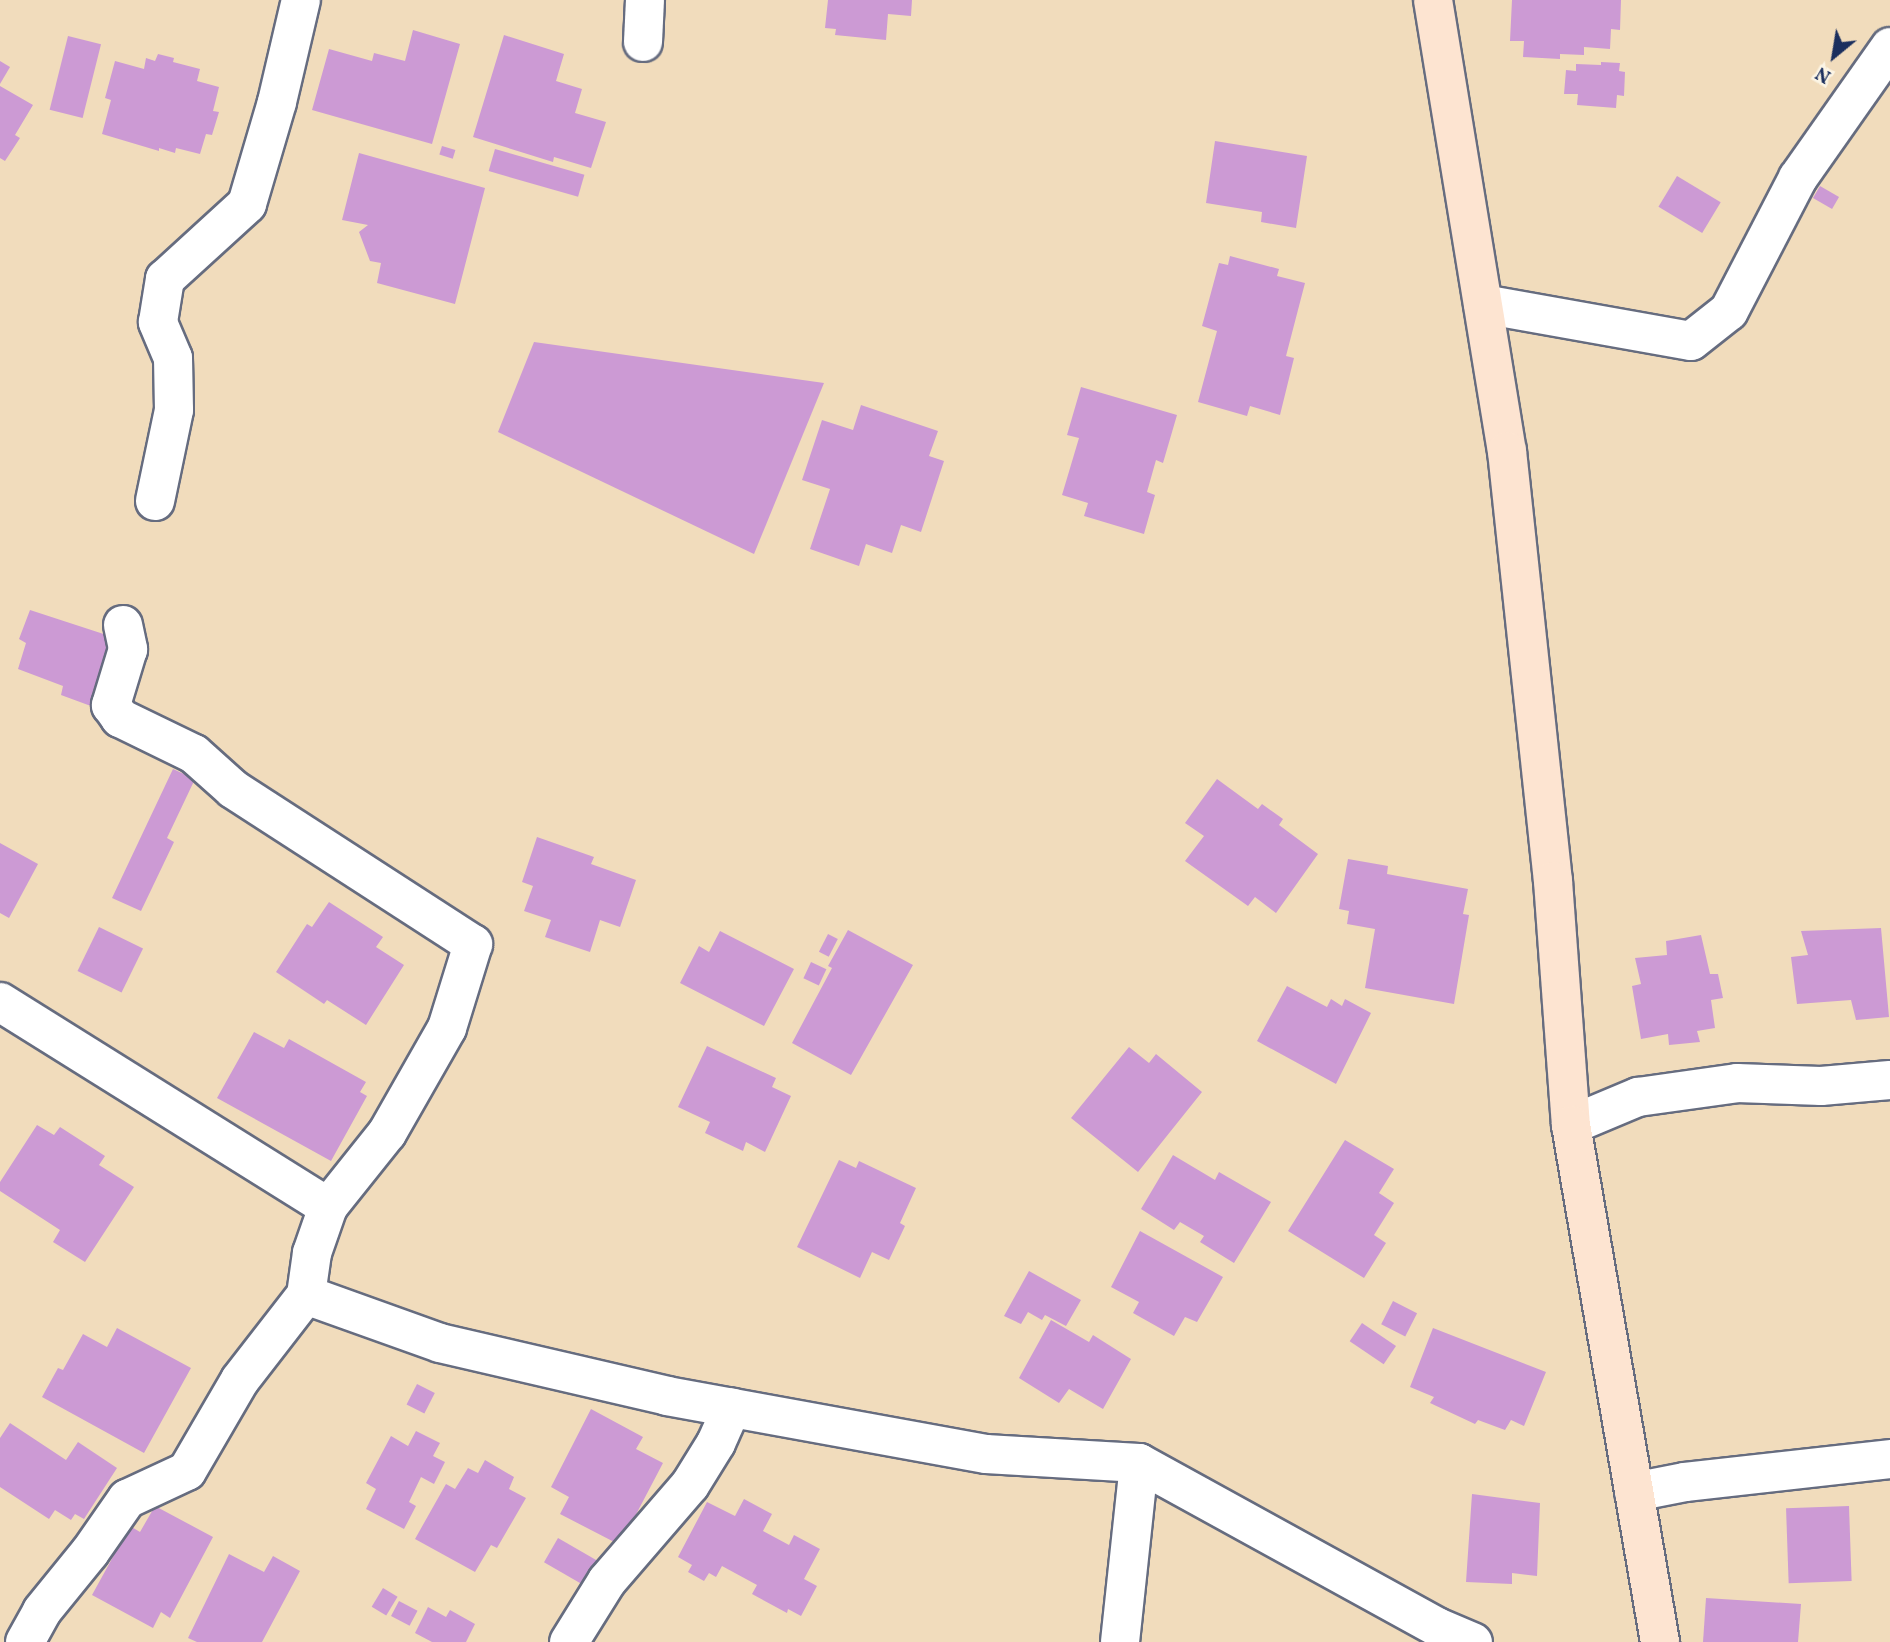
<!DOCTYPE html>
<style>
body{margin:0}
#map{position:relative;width:1890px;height:1642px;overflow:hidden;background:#f1dcbc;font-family:Vollkorn,serif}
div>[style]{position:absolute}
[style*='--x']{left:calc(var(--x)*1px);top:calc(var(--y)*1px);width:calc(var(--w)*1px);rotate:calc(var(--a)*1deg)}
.building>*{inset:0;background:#cc9ad4;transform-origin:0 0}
.roads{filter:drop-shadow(2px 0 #666c7f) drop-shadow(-2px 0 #666c7f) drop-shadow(0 2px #666c7f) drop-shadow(0 -2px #666c7f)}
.street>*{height:38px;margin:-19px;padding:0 19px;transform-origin:19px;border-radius:19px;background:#fff}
.secondary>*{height:38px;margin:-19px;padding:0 19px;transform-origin:19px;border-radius:19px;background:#fde4d1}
span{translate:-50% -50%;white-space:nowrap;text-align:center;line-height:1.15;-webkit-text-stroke:5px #fcf5e5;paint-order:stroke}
.north{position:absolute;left:1799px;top:21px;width:70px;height:70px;-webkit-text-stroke:5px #fcf5e5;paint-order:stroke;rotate:210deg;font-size:19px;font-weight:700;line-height:28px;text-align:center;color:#1b2f5e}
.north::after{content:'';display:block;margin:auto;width:24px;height:32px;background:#1b2f5e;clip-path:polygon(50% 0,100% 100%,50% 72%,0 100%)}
</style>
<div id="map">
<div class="building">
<div style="clip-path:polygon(828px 0,912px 0,911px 16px,888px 14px,886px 40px,835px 35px,836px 29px,825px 28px)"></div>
<div style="clip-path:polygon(1512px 0,1621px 0,1620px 30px,1611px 29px,1610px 49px,1584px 47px,1584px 55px,1560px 54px,1560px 59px,1523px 57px,1524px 41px,1510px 41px)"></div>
<div style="clip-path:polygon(413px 30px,460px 44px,432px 144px,312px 110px,329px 49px,372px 61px,374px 53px,405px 61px)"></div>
<div style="clip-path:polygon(504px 35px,564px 54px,556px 81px,582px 89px,575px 113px,606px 122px,591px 168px,554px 157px,553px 162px,473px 137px)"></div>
<div style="left:68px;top:36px;width:34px;height:76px;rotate:14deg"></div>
<div style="clip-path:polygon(158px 54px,174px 58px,173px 62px,200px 69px,197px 81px,219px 87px,213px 111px,219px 112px,212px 135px,206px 134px,200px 154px,176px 148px,175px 153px,159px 148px,159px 151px,102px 134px,111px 100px,105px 98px,115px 61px,144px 69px,146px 58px,155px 61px)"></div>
<div style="clip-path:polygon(0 61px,10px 67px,0 84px)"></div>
<div style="clip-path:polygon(1601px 62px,1620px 63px,1619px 71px,1625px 72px,1624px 96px,1617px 95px,1616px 108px,1577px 105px,1578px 94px,1564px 94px,1566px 70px,1576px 71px,1576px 64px,1601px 65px)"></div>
<div style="clip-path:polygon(0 86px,33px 105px,15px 135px,20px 138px,5px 161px,0 158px)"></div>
<div style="clip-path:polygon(1215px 141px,1307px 156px,1296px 228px,1261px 222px,1262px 212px,1206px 203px)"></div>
<div style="left:442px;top:146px;width:14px;height:9px;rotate:17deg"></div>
<div style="left:495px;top:149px;width:93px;height:23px;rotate:16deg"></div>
<div style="clip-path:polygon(359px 153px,485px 188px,455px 304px,377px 283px,381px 263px,370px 261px,359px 232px,368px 225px,342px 220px)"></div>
<div style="left:1677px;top:176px;width:51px;height:36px;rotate:31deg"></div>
<div style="left:1820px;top:186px;width:22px;height:14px;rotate:30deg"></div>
<div style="clip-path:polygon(1230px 256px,1279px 269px,1277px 276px,1305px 283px,1286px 356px,1294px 358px,1280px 415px,1250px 406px,1247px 416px,1198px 402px,1217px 331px,1202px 326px,1219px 263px,1228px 265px)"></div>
<div style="clip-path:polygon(534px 342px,824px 383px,754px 554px,498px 432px)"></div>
<div style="clip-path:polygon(1081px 387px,1177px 415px,1163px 463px,1156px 460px,1147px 492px,1155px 495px,1144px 534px,1084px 516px,1088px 503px,1062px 495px,1079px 438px,1067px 435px)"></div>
<div style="clip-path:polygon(861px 405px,938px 431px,929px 456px,944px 461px,921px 532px,901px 525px,892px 553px,866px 544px,859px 566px,810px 549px,830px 489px,802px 480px,822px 420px,853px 430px)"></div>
<div style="clip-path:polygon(30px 610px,125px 641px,99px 709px,61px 695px,63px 686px,18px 669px,26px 643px,19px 639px)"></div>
<div style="clip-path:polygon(173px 769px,195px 779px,167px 838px,174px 842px,141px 911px,112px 898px)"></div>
<div style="clip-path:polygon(1217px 779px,1258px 809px,1262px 804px,1283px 819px,1279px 825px,1318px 854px,1276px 913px,1255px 897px,1248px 906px,1185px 861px,1204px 836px,1185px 823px)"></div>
<div style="clip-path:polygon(537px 837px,594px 857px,591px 864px,636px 880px,620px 927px,600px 920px,590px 952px,545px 937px,551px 920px,524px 911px,533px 886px,522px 882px)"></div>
<div style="clip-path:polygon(0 843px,38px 864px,9px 918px,0 913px)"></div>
<div style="clip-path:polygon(1348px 859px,1388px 866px,1387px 874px,1468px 889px,1463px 914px,1469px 915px,1454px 1004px,1365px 988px,1375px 929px,1347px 924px,1349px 911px,1339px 909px)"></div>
<div style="clip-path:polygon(329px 902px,383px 937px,376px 947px,404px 965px,366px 1025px,327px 1000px,324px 1004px,276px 972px,307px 924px,312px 927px)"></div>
<div style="left:99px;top:927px;width:49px;height:49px;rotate:26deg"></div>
<div style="clip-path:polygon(1881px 928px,1889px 1017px,1856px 1020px,1851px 1000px,1797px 1004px,1791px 957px,1808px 955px,1801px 931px)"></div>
<div style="clip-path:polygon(848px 930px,913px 965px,851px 1075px,792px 1043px,832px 968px,828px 966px)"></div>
<div style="clip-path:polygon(720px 931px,794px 969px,764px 1026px,680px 983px,699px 946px,709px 952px)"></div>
<div style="left:828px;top:934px;width:11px;height:20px;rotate:27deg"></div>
<div style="clip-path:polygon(1701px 935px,1710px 974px,1718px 974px,1723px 998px,1711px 1000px,1715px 1028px,1697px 1031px,1700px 1042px,1669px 1045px,1668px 1034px,1641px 1039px,1632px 986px,1641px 984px,1635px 958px,1667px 955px,1666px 941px)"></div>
<div style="left:811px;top:962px;width:17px;height:18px;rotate:25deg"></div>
<div style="clip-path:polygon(1287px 986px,1327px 1007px,1331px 999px,1342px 1006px,1345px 999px,1371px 1013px,1336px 1084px,1257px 1041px)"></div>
<div style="clip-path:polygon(254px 1032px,284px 1048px,289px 1039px,366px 1082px,360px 1092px,367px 1096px,331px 1161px,217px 1098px)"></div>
<div style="clip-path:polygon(707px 1046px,776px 1078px,772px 1087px,791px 1096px,765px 1152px,746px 1142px,743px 1151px,705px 1133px,710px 1122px,678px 1107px)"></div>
<div style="clip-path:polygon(1129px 1047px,1149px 1063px,1156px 1054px,1202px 1092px,1138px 1172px,1071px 1118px)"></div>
<div style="clip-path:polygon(37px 1125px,54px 1135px,60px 1127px,105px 1156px,99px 1165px,134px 1187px,85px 1262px,53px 1242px,60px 1230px,0 1191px,0 1182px)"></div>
<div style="clip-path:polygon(1345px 1140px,1394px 1169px,1379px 1193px,1394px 1203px,1374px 1235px,1386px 1243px,1364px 1278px,1288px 1231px)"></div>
<div style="clip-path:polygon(1173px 1155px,1215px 1180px,1219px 1172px,1271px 1202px,1234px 1263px,1200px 1242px,1204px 1236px,1180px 1222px,1174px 1230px,1141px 1209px)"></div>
<div style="clip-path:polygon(839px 1160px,856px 1168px,859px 1161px,916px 1188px,900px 1223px,905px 1226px,889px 1260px,872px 1252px,860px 1278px,797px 1247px)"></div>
<div style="clip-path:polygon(1140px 1231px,1223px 1277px,1197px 1322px,1185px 1317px,1174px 1336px,1133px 1313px,1139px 1302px,1111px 1287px)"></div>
<div style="clip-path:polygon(1029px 1271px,1081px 1300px,1066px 1326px,1045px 1315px,1042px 1320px,1028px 1312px,1021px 1324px,1004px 1316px)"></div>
<div style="left:1393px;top:1301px;width:27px;height:26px;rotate:27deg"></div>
<div style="clip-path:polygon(1051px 1320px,1089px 1342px,1093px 1335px,1131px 1359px,1103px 1409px,1069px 1389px,1059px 1403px,1019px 1378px)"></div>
<div style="left:1362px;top:1323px;width:41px;height:22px;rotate:34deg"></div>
<div style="clip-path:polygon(117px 1328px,191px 1368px,144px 1453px,42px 1397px,58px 1368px,63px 1370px,83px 1334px,107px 1347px)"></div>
<div style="clip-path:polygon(1433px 1328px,1546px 1372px,1524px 1426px,1511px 1420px,1505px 1430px,1478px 1420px,1475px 1424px,1430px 1403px,1434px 1397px,1410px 1387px)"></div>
<div style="left:417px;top:1384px;width:20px;height:23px;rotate:27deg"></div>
<div style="clip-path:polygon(591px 1409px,643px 1437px,636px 1449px,663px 1463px,620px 1545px,560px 1514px,569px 1497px,551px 1487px)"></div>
<div style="clip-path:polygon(10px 1423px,66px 1460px,78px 1442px,117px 1468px,84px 1519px,75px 1514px,71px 1520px,55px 1510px,49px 1519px,0 1487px,0 1438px)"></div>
<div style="clip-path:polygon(416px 1431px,440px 1443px,433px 1456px,445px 1462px,434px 1484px,421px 1477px,409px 1502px,416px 1506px,404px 1529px,366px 1509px,376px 1489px,366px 1483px,391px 1436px,408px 1446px)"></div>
<div style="clip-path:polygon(485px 1460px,514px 1477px,509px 1489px,526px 1498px,497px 1548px,491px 1545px,475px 1572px,415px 1539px,446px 1484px,455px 1489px,468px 1468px,478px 1473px)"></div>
<div style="clip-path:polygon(1472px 1494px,1540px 1503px,1537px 1576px,1512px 1573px,1512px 1584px,1466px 1582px)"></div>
<div style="clip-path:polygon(744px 1499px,772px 1514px,763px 1531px,789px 1545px,794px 1535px,820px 1549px,804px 1579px,817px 1586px,801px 1616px,788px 1609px,787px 1613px,752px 1594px,757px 1585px,722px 1566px,716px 1577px,709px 1573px,704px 1581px,688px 1572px,692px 1565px,678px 1557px,707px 1502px,735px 1516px)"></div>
<div style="clip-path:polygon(155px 1506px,213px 1537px,170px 1618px,161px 1612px,153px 1628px,92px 1595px,130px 1526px,140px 1532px)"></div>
<div style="left:1849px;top:1506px;width:75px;height:63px;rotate:88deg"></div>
<div style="left:558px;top:1538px;width:52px;height:28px;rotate:30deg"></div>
<div style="clip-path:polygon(229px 1554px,264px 1572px,273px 1556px,300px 1571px,262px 1642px,197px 1642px,188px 1638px)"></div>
<div style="left:383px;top:1588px;width:17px;height:22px;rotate:31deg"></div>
<div style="clip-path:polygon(1706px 1598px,1801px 1604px,1798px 1642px,1703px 1642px)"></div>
<div style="left:399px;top:1601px;width:21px;height:17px;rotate:28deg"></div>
<div style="clip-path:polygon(428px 1607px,446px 1617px,450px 1610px,475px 1624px,466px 1642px,432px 1642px,415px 1633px)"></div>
</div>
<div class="roads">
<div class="street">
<div style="--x:643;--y:42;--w:42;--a:-87.3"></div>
<div style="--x:1483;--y:304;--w:211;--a:10.1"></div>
<div style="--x:1691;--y:341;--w:48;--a:-38.3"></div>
<div style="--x:1729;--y:311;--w:150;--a:-62.6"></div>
<div style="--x:1798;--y:178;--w:160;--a:-54.9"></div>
<div style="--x:155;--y:501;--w:93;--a:-78.2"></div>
<div style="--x:174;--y:410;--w:52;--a:-91.1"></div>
<div style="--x:173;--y:358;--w:39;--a:-113"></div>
<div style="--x:158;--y:322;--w:44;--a:-80.8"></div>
<div style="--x:165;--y:279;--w:111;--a:-42.4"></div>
<div style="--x:247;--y:204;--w:106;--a:-73.6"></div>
<div style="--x:277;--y:102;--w:105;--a:-76.8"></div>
<div style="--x:123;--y:625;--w:25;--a:78"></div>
<div style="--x:128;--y:649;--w:59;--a:106.9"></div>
<div style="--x:111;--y:705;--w:16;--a:55"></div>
<div style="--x:120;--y:718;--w:82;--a:25.9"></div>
<div style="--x:194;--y:754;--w:52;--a:41.9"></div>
<div style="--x:233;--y:789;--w:286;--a:32.9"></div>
<div style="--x:473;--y:944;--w:88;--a:107.2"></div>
<div style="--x:447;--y:1028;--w:121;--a:119.7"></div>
<div style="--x:387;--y:1133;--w:95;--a:128.6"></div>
<div style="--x:328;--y:1207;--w:49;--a:109.2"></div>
<div style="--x:312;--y:1253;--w:42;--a:98.1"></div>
<div style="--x:306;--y:1295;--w:142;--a:19.7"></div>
<div style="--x:440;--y:1343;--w:233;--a:13.1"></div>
<div style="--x:667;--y:1396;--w:324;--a:10.3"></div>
<div style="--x:986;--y:1454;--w:153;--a:3.4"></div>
<div style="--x:1139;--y:1463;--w:340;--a:28.8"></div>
<div style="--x:1437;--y:1627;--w:39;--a:23"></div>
<div style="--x:0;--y:1002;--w:387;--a:32"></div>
<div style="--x:1571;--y:1125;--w:73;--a:-22.7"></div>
<div style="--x:1638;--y:1097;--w:100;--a:-8"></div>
<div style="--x:1737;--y:1083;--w:84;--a:2"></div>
<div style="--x:1821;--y:1086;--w:69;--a:-5"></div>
<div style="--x:1634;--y:1492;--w:52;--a:-11.1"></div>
<div style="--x:1685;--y:1482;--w:206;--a:-6.4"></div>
<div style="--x:25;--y:1642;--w:35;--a:-61"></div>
<div style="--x:42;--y:1611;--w:76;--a:-50.9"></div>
<div style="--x:90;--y:1552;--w:65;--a:-55.1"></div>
<div style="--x:127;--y:1499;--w:66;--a:-25"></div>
<div style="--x:187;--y:1471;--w:105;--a:-59.8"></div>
<div style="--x:240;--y:1380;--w:108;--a:-52.2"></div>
<div style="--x:569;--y:1642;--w:72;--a:-58.1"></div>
<div style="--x:607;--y:1581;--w:127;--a:-49.2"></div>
<div style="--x:690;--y:1485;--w:49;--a:-58.2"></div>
<div style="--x:716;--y:1443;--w:39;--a:-66"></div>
<div style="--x:1120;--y:1642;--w:180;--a:-83.9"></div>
</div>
<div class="secondary">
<div style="--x:1433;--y:0;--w:457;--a:80.7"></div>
<div style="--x:1507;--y:451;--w:432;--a:83.9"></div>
<div style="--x:1553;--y:881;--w:245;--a:85.8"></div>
<div style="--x:1571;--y:1125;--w:525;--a:80.23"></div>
</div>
</div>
<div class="north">N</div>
</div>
